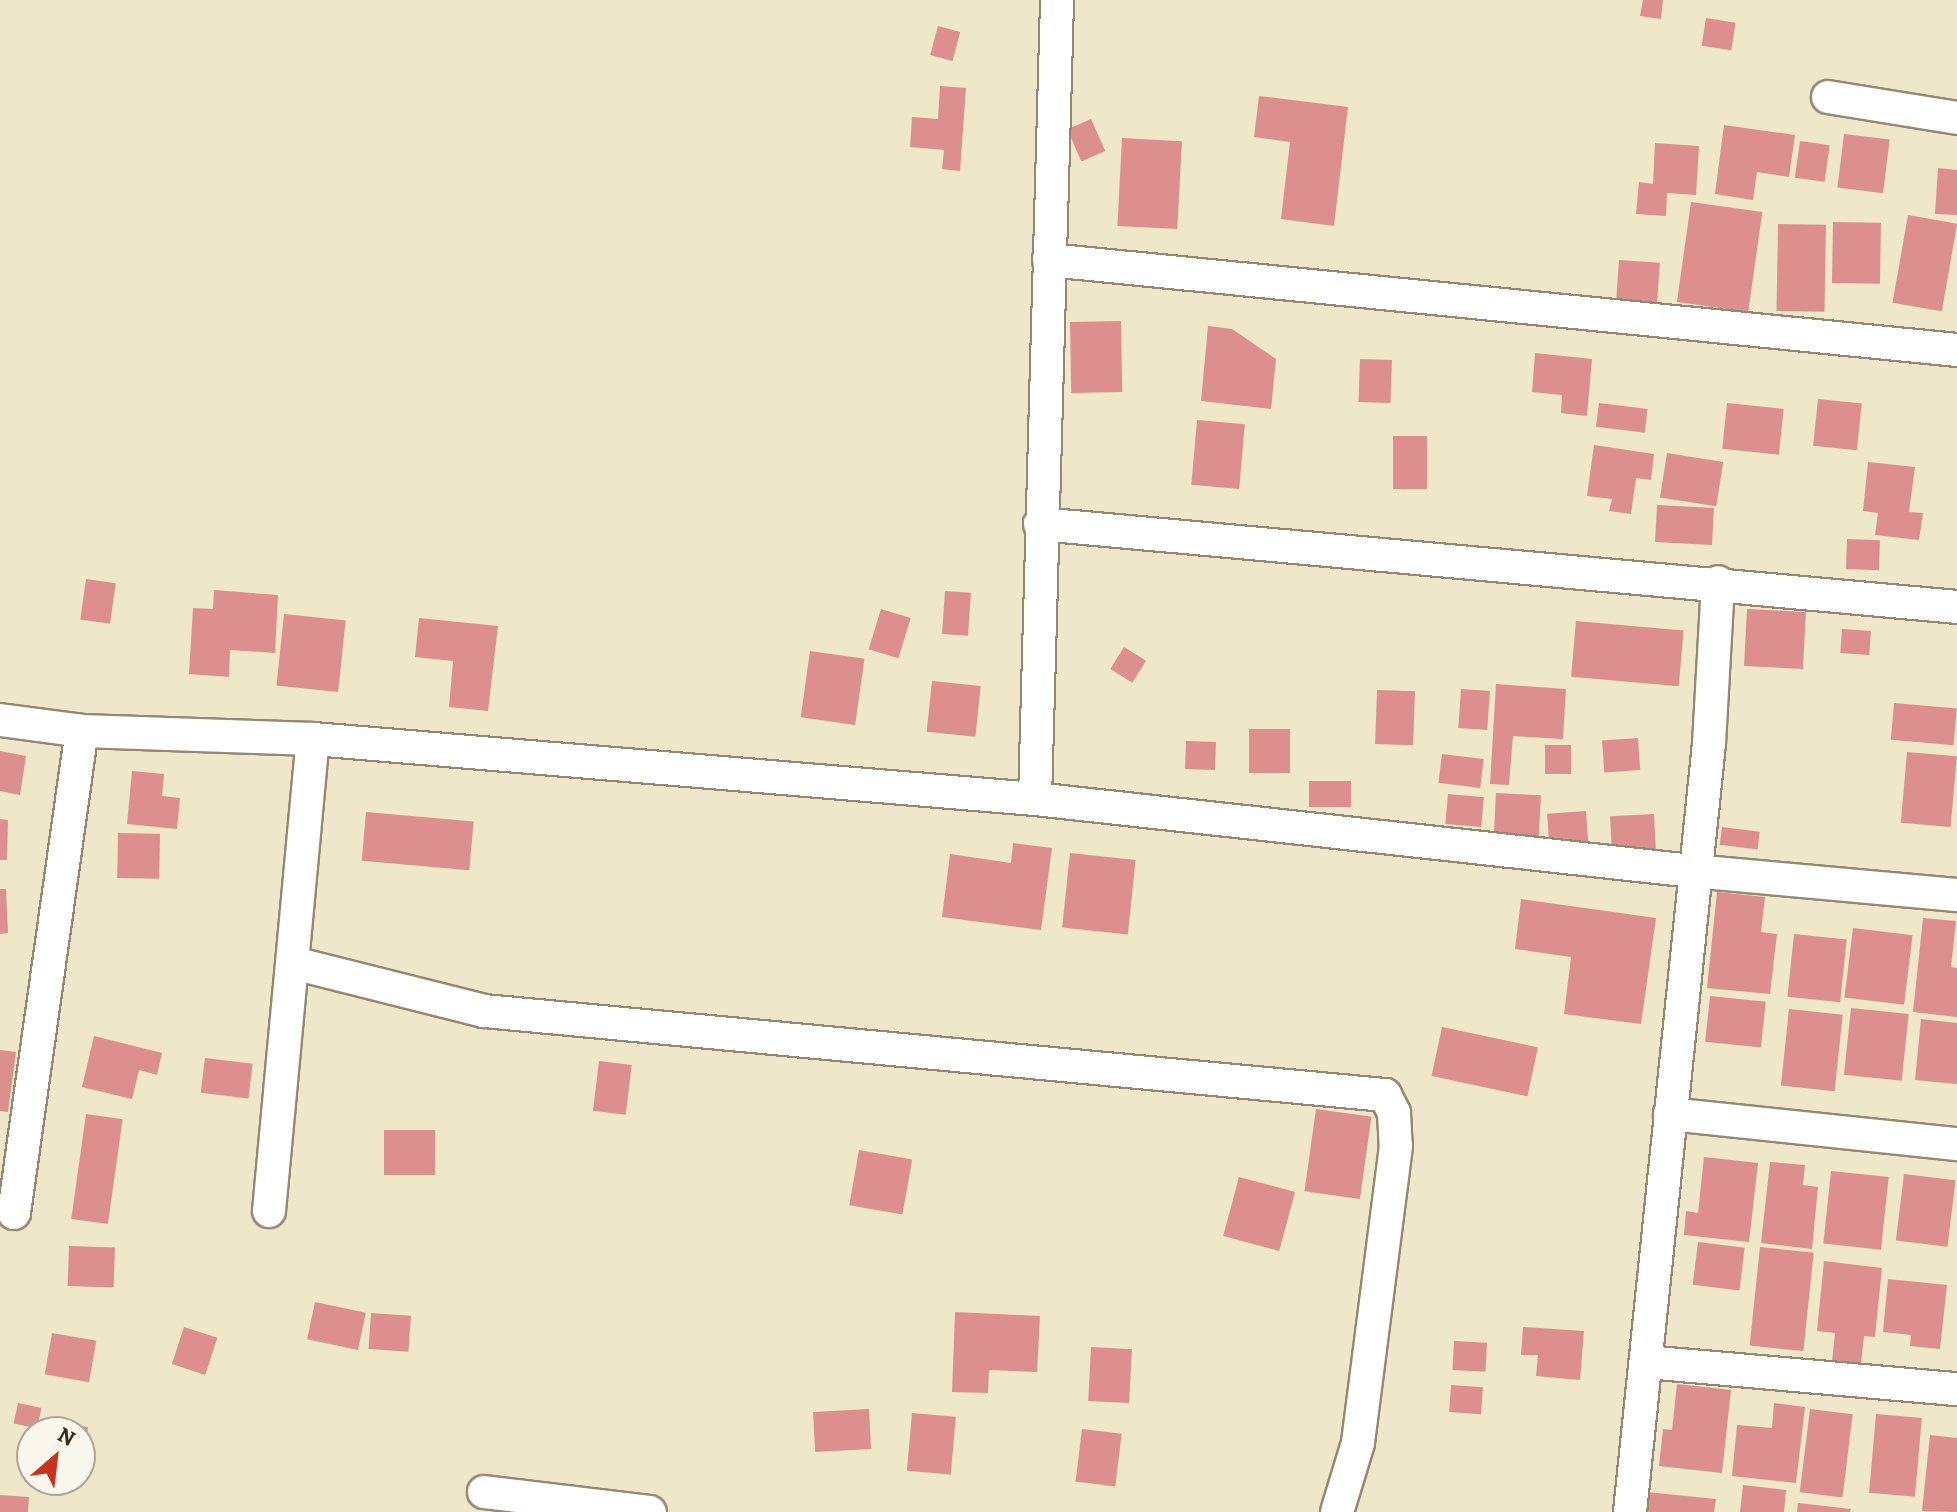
<!DOCTYPE html>
<style>
body{margin:0}
#map{position:relative;width:1957px;height:1512px;overflow:hidden;background:#eee7c9;font-family:Alegreya,serif}
div>[style]{position:absolute}
[style*='--x']{left:calc(var(--x)*1px);top:calc(var(--y)*1px);width:calc(var(--w)*1px);rotate:calc(var(--a)*1deg)}
.building>*{inset:0;background:#dd8f8e;transform-origin:0 0}
.roads{filter:drop-shadow(2px 0 #948874) drop-shadow(-2px 0 #948874) drop-shadow(0 2px #948874) drop-shadow(0 -2px #948874)}
.minor>*{height:32px;margin:-16px;padding:0 16px;transform-origin:16px;border-radius:16px;background:#fff}
span{translate:-50% -50%;white-space:nowrap;text-align:center;line-height:1.15;-webkit-text-stroke:7px #fbf7ec;paint-order:stroke}
.north{position:absolute;left:16px;top:1416px;width:80px;height:80px;box-sizing:border-box;background:#fbf7ec;border:2px solid #aea59a;border-radius:50%;rotate:28deg;font-size:22px;font-weight:700;line-height:32px;text-align:center;color:#3b2a1e}
.north::after{content:'';display:block;margin:auto;width:28px;height:36px;background:#c8321e;clip-path:polygon(50% 0,100% 100%,50% 72%,0 100%)}
</style>
<div id="map">
<div class="building">
<div style="clip-path:polygon(1643px 0,1663px 0,1661px 19px,1640px 16px)"></div>
<div style="left:1706px;top:18px;width:30px;height:28px;rotate:9deg"></div>
<div style="left:938px;top:26px;width:23px;height:30px;rotate:15deg"></div>
<div style="clip-path:polygon(940px 86px,966px 88px,960px 171px,942px 169px,944px 150px,910px 147px,912px 117px,938px 119px)"></div>
<div style="clip-path:polygon(1259px 96px,1348px 107px,1334px 226px,1281px 219px,1290px 142px,1254px 137px)"></div>
<div style="left:1091px;top:119px;width:35px;height:26px;rotate:66deg"></div>
<div style="clip-path:polygon(1724px 125px,1795px 135px,1789px 177px,1757px 172px,1753px 200px,1715px 194px)"></div>
<div style="left:1844px;top:134px;width:46px;height:54px;rotate:7deg"></div>
<div style="left:1122px;top:138px;width:60px;height:88px;rotate:3deg"></div>
<div style="left:1800px;top:141px;width:30px;height:37px;rotate:8deg"></div>
<div style="clip-path:polygon(1655px 143px,1699px 146px,1696px 195px,1667px 193px,1666px 216px,1636px 214px,1639px 182px,1653px 184px)"></div>
<div style="clip-path:polygon(1938px 168px,1957px 170px,1957px 215px,1935px 214px)"></div>
<div style="left:1691px;top:202px;width:72px;height:101px;rotate:8deg"></div>
<div style="left:1908px;top:215px;width:50px;height:89px;rotate:10deg"></div>
<div style="left:1833px;top:222px;width:48px;height:61px;rotate:1deg"></div>
<div style="left:1778px;top:224px;width:48px;height:87px;rotate:1deg"></div>
<div style="left:1619px;top:260px;width:41px;height:41px;rotate:4deg"></div>
<div style="left:1121px;top:321px;width:71px;height:51px;rotate:89deg"></div>
<div style="clip-path:polygon(1208px 326px,1232px 329px,1276px 359px,1271px 409px,1201px 401px)"></div>
<div style="clip-path:polygon(1535px 353px,1592px 359px,1587px 416px,1561px 413px,1562px 395px,1532px 392px)"></div>
<div style="left:1360px;top:359px;width:32px;height:43px;rotate:2deg"></div>
<div style="left:1818px;top:399px;width:44px;height:47px;rotate:6deg"></div>
<div style="left:1599px;top:403px;width:49px;height:24px;rotate:7deg"></div>
<div style="left:1727px;top:403px;width:57px;height:46px;rotate:6deg"></div>
<div style="left:1197px;top:420px;width:48px;height:65px;rotate:5deg"></div>
<div style="left:1427px;top:436px;width:53px;height:34px;rotate:90deg"></div>
<div style="clip-path:polygon(1594px 445px,1654px 454px,1651px 480px,1636px 478px,1631px 514px,1609px 511px,1612px 499px,1587px 496px)"></div>
<div style="left:1667px;top:453px;width:57px;height:45px;rotate:9deg"></div>
<div style="clip-path:polygon(1868px 462px,1915px 467px,1909px 512px,1923px 513px,1919px 540px,1875px 535px,1878px 513px,1863px 511px)"></div>
<div style="left:1657px;top:505px;width:57px;height:37px;rotate:3deg"></div>
<div style="left:1847px;top:539px;width:33px;height:30px;rotate:2deg"></div>
<div style="left:86px;top:579px;width:30px;height:41px;rotate:8deg"></div>
<div style="clip-path:polygon(214px 590px,278px 595px,275px 653px,230px 650px,229px 677px,189px 674px,193px 608px,213px 609px)"></div>
<div style="left:945px;top:591px;width:26px;height:43px;rotate:4deg"></div>
<div style="left:881px;top:609px;width:31px;height:42px;rotate:17deg"></div>
<div style="left:1747px;top:609px;width:59px;height:57px;rotate:3deg"></div>
<div style="left:284px;top:614px;width:62px;height:72px;rotate:6deg"></div>
<div style="clip-path:polygon(419px 618px,498px 626px,488px 711px,449px 707px,453px 661px,415px 657px)"></div>
<div style="left:1576px;top:621px;width:108px;height:56px;rotate:5deg"></div>
<div style="left:1842px;top:629px;width:29px;height:24px;rotate:4deg"></div>
<div style="left:1124px;top:647px;width:26px;height:26px;rotate:32deg"></div>
<div style="left:810px;top:651px;width:55px;height:67px;rotate:8deg"></div>
<div style="left:932px;top:681px;width:49px;height:51px;rotate:6deg"></div>
<div style="clip-path:polygon(1496px 684px,1566px 689px,1563px 739px,1513px 736px,1509px 785px,1490px 784px)"></div>
<div style="left:1461px;top:689px;width:29px;height:39px;rotate:4deg"></div>
<div style="left:1377px;top:690px;width:38px;height:54px;rotate:2deg"></div>
<div style="left:1894px;top:703px;width:63px;height:37px;rotate:5deg"></div>
<div style="left:1249px;top:729px;width:41px;height:44px"></div>
<div style="left:1638px;top:738px;width:32px;height:36px;rotate:86deg"></div>
<div style="left:1186px;top:741px;width:30px;height:28px;rotate:2deg"></div>
<div style="left:1545px;top:745px;width:26px;height:29px"></div>
<div style="clip-path:polygon(0 751px,26px 756px,20px 795px,0 791px)"></div>
<div style="left:1907px;top:752px;width:50px;height:71px;rotate:5deg"></div>
<div style="left:1442px;top:754px;width:42px;height:29px;rotate:7deg"></div>
<div style="clip-path:polygon(132px 771px,164px 774px,162px 796px,180px 798px,177px 829px,127px 824px)"></div>
<div style="left:1309px;top:781px;width:42px;height:26px"></div>
<div style="left:1496px;top:793px;width:45px;height:42px;rotate:3deg"></div>
<div style="left:1448px;top:794px;width:36px;height:30px;rotate:5deg"></div>
<div style="left:1586px;top:811px;width:32px;height:39px;rotate:86deg"></div>
<div style="left:366px;top:812px;width:108px;height:49px;rotate:5deg"></div>
<div style="left:1654px;top:814px;width:35px;height:44px;rotate:87deg"></div>
<div style="clip-path:polygon(0 819px,8px 820px,7px 860px,0 860px)"></div>
<div style="left:1722px;top:827px;width:38px;height:18px;rotate:7deg"></div>
<div style="left:118px;top:833px;width:42px;height:45px;rotate:1deg"></div>
<div style="clip-path:polygon(1013px 843px,1052px 848px,1041px 930px,942px 917px,950px 854px,1011px 863px)"></div>
<div style="left:1070px;top:853px;width:66px;height:75px;rotate:6deg"></div>
<div style="clip-path:polygon(0 889px,6px 889px,8px 933px,0 934px)"></div>
<div style="clip-path:polygon(1717px 892px,1765px 897px,1761px 932px,1777px 934px,1770px 994px,1707px 988px)"></div>
<div style="clip-path:polygon(1521px 899px,1656px 918px,1641px 1024px,1564px 1014px,1571px 957px,1515px 949px)"></div>
<div style="clip-path:polygon(1923px 918px,1956px 921px,1951px 967px,1957px 968px,1957px 1017px,1913px 1012px)"></div>
<div style="left:1853px;top:928px;width:60px;height:70px;rotate:7deg"></div>
<div style="left:1794px;top:934px;width:53px;height:63px;rotate:6deg"></div>
<div style="left:1710px;top:996px;width:56px;height:46px;rotate:6deg"></div>
<div style="left:1851px;top:1008px;width:58px;height:67px;rotate:6deg"></div>
<div style="left:1789px;top:1009px;width:54px;height:77px;rotate:6deg"></div>
<div style="clip-path:polygon(1921px 1019px,1957px 1023px,1957px 1084px,1915px 1080px)"></div>
<div style="left:1442px;top:1027px;width:98px;height:50px;rotate:12deg"></div>
<div style="clip-path:polygon(94px 1036px,162px 1053px,157px 1075px,139px 1070px,132px 1099px,82px 1087px)"></div>
<div style="clip-path:polygon(0 1050px,16px 1052px,8px 1112px,0 1111px)"></div>
<div style="left:205px;top:1058px;width:48px;height:35px;rotate:7deg"></div>
<div style="left:599px;top:1061px;width:33px;height:50px;rotate:7deg"></div>
<div style="left:1316px;top:1109px;width:56px;height:83px;rotate:8deg"></div>
<div style="left:86px;top:1114px;width:37px;height:106px;rotate:8deg"></div>
<div style="left:384px;top:1130px;width:51px;height:45px"></div>
<div style="left:859px;top:1150px;width:54px;height:56px;rotate:10deg"></div>
<div style="clip-path:polygon(1704px 1157px,1758px 1163px,1749px 1242px,1684px 1235px,1686px 1211px,1698px 1213px)"></div>
<div style="clip-path:polygon(1770px 1162px,1805px 1165px,1803px 1185px,1818px 1187px,1812px 1249px,1761px 1243px)"></div>
<div style="left:1831px;top:1171px;width:58px;height:73px;rotate:6deg"></div>
<div style="left:1904px;top:1174px;width:52px;height:67px;rotate:7deg"></div>
<div style="left:1239px;top:1177px;width:58px;height:61px;rotate:15deg"></div>
<div style="left:1698px;top:1242px;width:47px;height:43px;rotate:7deg"></div>
<div style="left:69px;top:1246px;width:46px;height:40px;rotate:2deg"></div>
<div style="left:1760px;top:1247px;width:54px;height:99px;rotate:6deg"></div>
<div style="clip-path:polygon(1824px 1261px,1882px 1268px,1875px 1337px,1864px 1336px,1861px 1364px,1832px 1361px,1835px 1333px,1817px 1331px)"></div>
<div style="clip-path:polygon(1888px 1279px,1947px 1285px,1940px 1349px,1910px 1346px,1911px 1335px,1883px 1332px)"></div>
<div style="left:315px;top:1302px;width:52px;height:38px;rotate:12deg"></div>
<div style="clip-path:polygon(955px 1312px,1040px 1316px,1037px 1372px,989px 1370px,988px 1393px,952px 1392px)"></div>
<div style="left:371px;top:1313px;width:40px;height:36px;rotate:4deg"></div>
<div style="left:184px;top:1327px;width:35px;height:39px;rotate:18deg"></div>
<div style="clip-path:polygon(1523px 1327px,1584px 1331px,1580px 1380px,1536px 1376px,1538px 1355px,1521px 1355px)"></div>
<div style="left:52px;top:1333px;width:45px;height:42px;rotate:10deg"></div>
<div style="left:1454px;top:1341px;width:33px;height:29px;rotate:3deg"></div>
<div style="left:1091px;top:1347px;width:41px;height:54px;rotate:3deg"></div>
<div style="clip-path:polygon(1677px 1384px,1731px 1390px,1722px 1473px,1659px 1466px,1663px 1429px,1672px 1430px)"></div>
<div style="left:1451px;top:1385px;width:32px;height:27px;rotate:4deg"></div>
<div style="left:18px;top:1403px;width:24px;height:21px;rotate:12deg"></div>
<div style="clip-path:polygon(1774px 1403px,1805px 1407px,1796px 1483px,1732px 1476px,1737px 1425px,1772px 1428px)"></div>
<div style="left:869px;top:1409px;width:40px;height:56px;rotate:87deg"></div>
<div style="left:1810px;top:1409px;width:43px;height:84px;rotate:7deg"></div>
<div style="left:912px;top:1413px;width:44px;height:58px;rotate:5deg"></div>
<div style="left:1876px;top:1414px;width:46px;height:79px;rotate:5deg"></div>
<div style="clip-path:polygon(61px 1424px,88px 1427px,85px 1453px,80px 1452px,80px 1432px,60px 1432px)"></div>
<div style="left:1082px;top:1429px;width:40px;height:53px;rotate:7deg"></div>
<div style="clip-path:polygon(1930px 1435px,1957px 1438px,1957px 1512px,1922px 1511px)"></div>
<div style="clip-path:polygon(1743px 1485px,1786px 1490px,1784px 1512px,1740px 1512px)"></div>
<div style="clip-path:polygon(1646px 1492px,1716px 1499px,1714px 1512px,1644px 1512px)"></div>
<div style="clip-path:polygon(0 1495px,29px 1497px,28px 1512px,0 1512px)"></div>
<div style="clip-path:polygon(1798px 1503px,1851px 1509px,1850px 1512px,1797px 1512px)"></div>
</div>
<div class="roads">
<div class="minor">
<div style="--x:1828;--y:97;--w:131;--a:9.2"></div>
<div style="--x:1049;--y:260;--w:912;--a:5.66"></div>
<div style="--x:1040;--y:524;--w:921;--a:5.17"></div>
<div style="--x:0;--y:720;--w:83;--a:7.6"></div>
<div style="--x:82;--y:731;--w:231;--a:2"></div>
<div style="--x:313;--y:739;--w:724;--a:4.75"></div>
<div style="--x:1035;--y:799;--w:661;--a:6.25"></div>
<div style="--x:1692;--y:871;--w:266;--a:5.2"></div>
<div style="--x:1035;--y:799;--w:799;--a:-88.42"></div>
<div style="--x:293;--y:963;--w:197;--a:14.1"></div>
<div style="--x:484;--y:1011;--w:905;--a:5.33"></div>
<div style="--x:1385;--y:1095;--w:20;--a:63"></div>
<div style="--x:1394;--y:1113;--w:33;--a:87"></div>
<div style="--x:1396;--y:1146;--w:299;--a:97.3"></div>
<div style="--x:1358;--y:1443;--w:72;--a:106.9"></div>
<div style="--x:1670;--y:1114;--w:289;--a:6"></div>
<div style="--x:269;--y:1211;--w:474;--a:-84.7"></div>
<div style="--x:14;--y:1213;--w:487;--a:-82"></div>
<div style="--x:1646;--y:1362;--w:312;--a:5"></div>
<div style="--x:484;--y:1492;--w:167;--a:6.9"></div>
<div style="--x:1630;--y:1512;--w:772;--a:-84.13"></div>
<div style="--x:1709;--y:744;--w:162;--a:-86.8"></div>
</div>
</div>
<div class="north">N</div>
</div>
